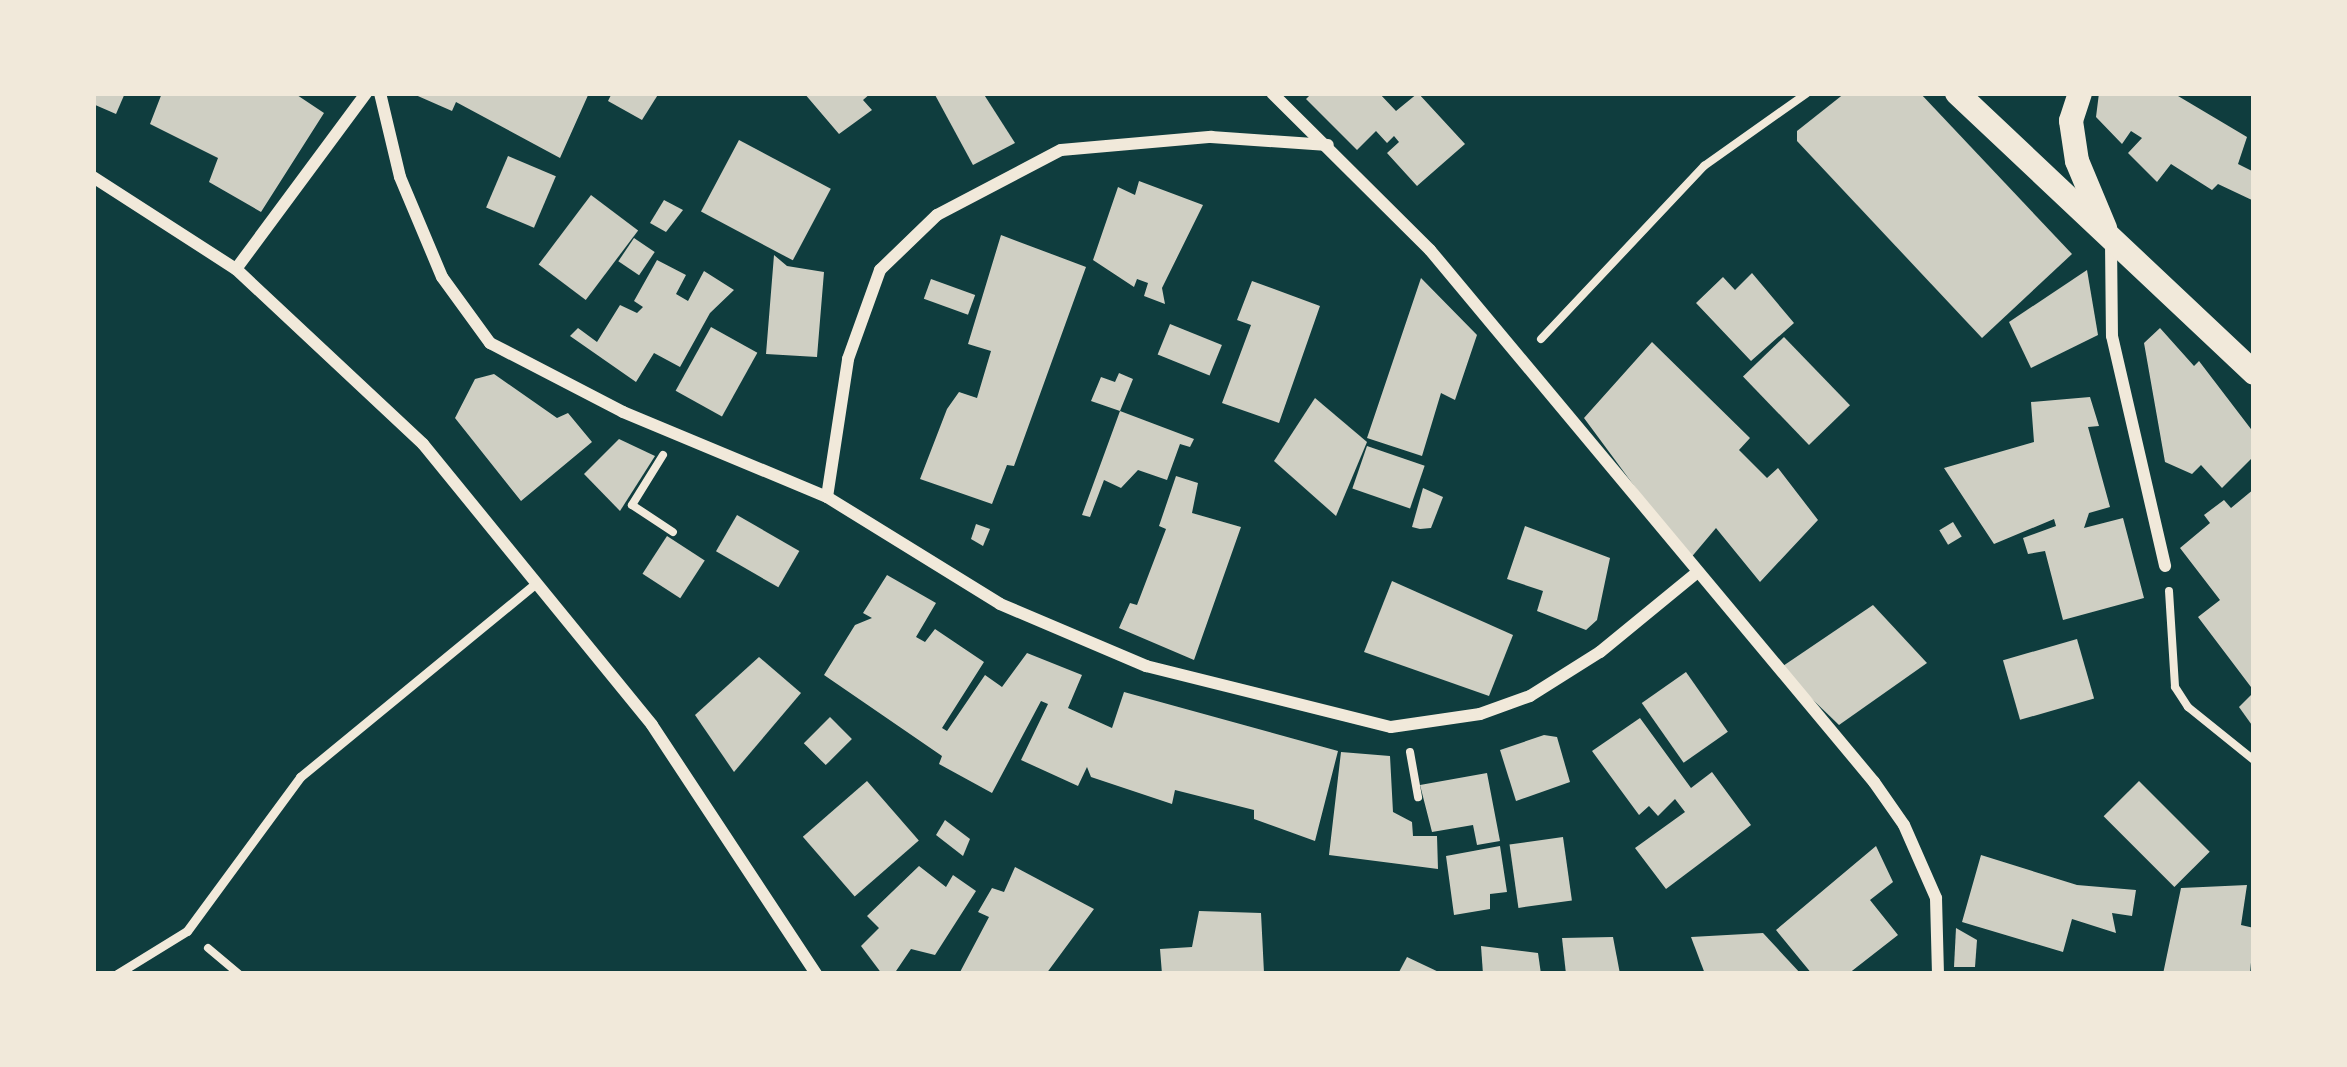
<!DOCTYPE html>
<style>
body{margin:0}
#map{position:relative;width:2347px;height:1067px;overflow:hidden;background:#0f3d3e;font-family:"PT Sans",sans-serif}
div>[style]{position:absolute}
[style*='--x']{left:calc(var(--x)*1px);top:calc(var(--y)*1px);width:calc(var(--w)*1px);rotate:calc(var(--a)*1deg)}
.building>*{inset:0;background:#cfcfc3;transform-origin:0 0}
.path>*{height:8px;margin:-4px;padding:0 4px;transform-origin:4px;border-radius:4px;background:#f1e9da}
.service>*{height:9px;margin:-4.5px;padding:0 4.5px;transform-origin:4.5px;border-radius:4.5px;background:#f1e9da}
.minor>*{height:12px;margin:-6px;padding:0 6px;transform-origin:6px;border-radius:6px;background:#f1e9da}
.secondary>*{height:24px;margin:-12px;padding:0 12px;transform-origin:12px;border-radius:12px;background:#f1e9da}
span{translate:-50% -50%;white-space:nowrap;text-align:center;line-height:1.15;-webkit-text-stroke:10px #f1e9da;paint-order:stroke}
.frame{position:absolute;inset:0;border:96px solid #f1e9da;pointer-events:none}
</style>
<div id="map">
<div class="building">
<div style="clip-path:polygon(93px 93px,125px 93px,116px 114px,93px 104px)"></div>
<div style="clip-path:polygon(162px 93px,294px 93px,324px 113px,261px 212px,209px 182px,218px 158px,150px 124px)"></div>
<div style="clip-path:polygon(411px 93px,589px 93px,560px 158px,456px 102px,452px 111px)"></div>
<div style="clip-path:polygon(612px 93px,659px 93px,642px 120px,608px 101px)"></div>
<div style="clip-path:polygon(804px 93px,871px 93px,863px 100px,872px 110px,839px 134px)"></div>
<div style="clip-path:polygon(934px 93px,983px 93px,1015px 143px,973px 165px)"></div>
<div style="clip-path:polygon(1312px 93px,1379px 93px,1396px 111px,1418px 93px,1465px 144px,1417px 186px,1387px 153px,1399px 142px,1394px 136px,1387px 143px,1376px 131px,1357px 150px,1306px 99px)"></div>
<div style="clip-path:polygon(1845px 93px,1920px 93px,2072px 254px,1982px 338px,1797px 141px,1797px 131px)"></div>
<div style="clip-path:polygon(2173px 93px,2247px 137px,2238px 164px,2254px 172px,2254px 201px,2218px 184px,2212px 190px,2171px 164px,2157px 182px,2128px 153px,2142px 138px,2131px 131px,2122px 144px,2096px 117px,2099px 93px)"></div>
<div style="left:739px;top:140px;width:104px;height:81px;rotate:28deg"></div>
<div style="left:508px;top:156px;width:52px;height:56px;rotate:23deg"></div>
<div style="clip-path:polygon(1139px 181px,1203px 205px,1162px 288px,1165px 304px,1144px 296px,1148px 283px,1137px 279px,1134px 287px,1093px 260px,1118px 187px,1135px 195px)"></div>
<div style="left:591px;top:195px;width:59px;height:87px;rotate:37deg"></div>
<div style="clip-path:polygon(664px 200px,683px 210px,666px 232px,650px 223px)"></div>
<div style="clip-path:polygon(1001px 235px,1086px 267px,1014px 466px,1007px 465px,992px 504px,920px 479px,947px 409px,959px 392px,977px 398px,991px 351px,968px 344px)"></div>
<div style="left:634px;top:238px;width:25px;height:28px;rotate:34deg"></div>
<div style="clip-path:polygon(774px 255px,787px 266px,824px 272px,817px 357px,766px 354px)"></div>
<div style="clip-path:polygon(657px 260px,686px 275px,676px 294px,688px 301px,704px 271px,734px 290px,710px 313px,680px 367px,654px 353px,636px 382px,570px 336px,578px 328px,597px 342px,620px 305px,637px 313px,643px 307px,634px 301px)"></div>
<div style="clip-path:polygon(2087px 270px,2098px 335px,2031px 368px,2009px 322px)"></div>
<div style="clip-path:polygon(1752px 273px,1794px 323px,1751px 361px,1696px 303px,1723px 277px,1735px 290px)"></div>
<div style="clip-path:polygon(1421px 278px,1477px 335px,1455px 400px,1441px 393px,1422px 456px,1367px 438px)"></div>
<div style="left:931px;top:279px;width:47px;height:21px;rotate:20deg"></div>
<div style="clip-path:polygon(1252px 281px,1320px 306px,1279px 423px,1222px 403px,1251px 325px,1237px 320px)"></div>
<div style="left:1170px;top:324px;width:56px;height:33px;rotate:22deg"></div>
<div style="left:711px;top:327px;width:53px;height:73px;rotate:29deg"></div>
<div style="clip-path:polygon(2160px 328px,2194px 366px,2199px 361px,2254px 433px,2254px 456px,2222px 488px,2201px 465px,2192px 474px,2165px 462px,2144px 343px)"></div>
<div style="left:1784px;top:337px;width:95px;height:57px;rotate:46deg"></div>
<div style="clip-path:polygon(1652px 342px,1750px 438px,1739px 450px,1767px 478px,1778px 468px,1818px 520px,1760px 582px,1716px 528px,1689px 560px,1584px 418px)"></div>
<div style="clip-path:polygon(1119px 373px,1133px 379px,1120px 411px,1091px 401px,1101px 377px,1115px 382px)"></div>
<div style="clip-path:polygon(494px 374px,557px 418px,568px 413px,592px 442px,521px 501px,455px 418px,475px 379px)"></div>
<div style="clip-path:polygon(2090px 397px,2099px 426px,2088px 427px,2110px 507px,2089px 513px,2084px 528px,2123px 518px,2144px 598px,2063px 620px,2045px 551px,2028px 554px,2023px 538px,2056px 526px,2054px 519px,1994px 544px,1944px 468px,2034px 442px,2031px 402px)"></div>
<div style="clip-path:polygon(1315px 398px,1367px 442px,1336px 516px,1274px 461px)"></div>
<div style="clip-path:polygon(1120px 411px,1194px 439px,1190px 447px,1180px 444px,1167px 480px,1138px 470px,1121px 488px,1104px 480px,1090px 517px,1082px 515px)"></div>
<div style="clip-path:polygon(619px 439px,655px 456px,620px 511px,584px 474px)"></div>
<div style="left:1367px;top:446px;width:61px;height:45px;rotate:19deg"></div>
<div style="clip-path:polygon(1176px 476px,1198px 483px,1192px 513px,1241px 527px,1194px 660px,1119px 628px,1130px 603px,1137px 605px,1166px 529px,1159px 526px)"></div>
<div style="clip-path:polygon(1423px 488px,1443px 497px,1431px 528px,1420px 529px,1412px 527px)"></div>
<div style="clip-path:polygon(2254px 489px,2254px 691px,2198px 617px,2220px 600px,2180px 548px,2210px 523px,2204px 515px,2224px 500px,2231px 508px)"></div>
<div style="left:737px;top:515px;width:72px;height:42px;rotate:30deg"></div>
<div style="left:1953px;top:522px;width:17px;height:16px;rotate:59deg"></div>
<div style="clip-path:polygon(976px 524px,990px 529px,983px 546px,971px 539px)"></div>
<div style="clip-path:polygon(1525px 526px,1610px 558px,1597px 620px,1586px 630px,1537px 611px,1543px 591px,1507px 579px)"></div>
<div style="left:667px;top:536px;width:45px;height:45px;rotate:33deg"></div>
<div style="clip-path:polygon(887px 575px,936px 603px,916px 637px,925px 642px,935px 629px,984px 662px,942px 728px,947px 731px,985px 675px,1002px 687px,1027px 653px,1082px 675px,1068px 708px,1112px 728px,1124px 692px,1338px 751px,1315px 841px,1254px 819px,1254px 810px,1175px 790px,1172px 804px,1091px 777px,1087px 767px,1078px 786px,1021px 760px,1048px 704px,1041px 701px,992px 793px,939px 764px,942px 756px,824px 675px,855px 625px,872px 618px,863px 613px)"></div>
<div style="clip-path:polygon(1392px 581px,1513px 635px,1489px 696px,1364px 652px)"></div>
<div style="clip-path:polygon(1873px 605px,1927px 663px,1839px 725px,1780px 668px)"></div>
<div style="left:2077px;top:639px;width:62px;height:77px;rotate:74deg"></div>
<div style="clip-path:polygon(759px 657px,801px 693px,734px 772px,695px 715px)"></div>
<div style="left:1686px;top:672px;width:73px;height:54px;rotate:55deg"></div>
<div style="clip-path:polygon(2254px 692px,2254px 728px,2239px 707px)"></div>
<div style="left:830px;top:717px;width:31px;height:37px;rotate:45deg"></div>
<div style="clip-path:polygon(1640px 718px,1691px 788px,1712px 772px,1751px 825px,1666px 889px,1635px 848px,1685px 812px,1675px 799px,1658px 816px,1649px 806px,1639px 815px,1592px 751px)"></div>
<div style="clip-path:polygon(1544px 735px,1557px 737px,1570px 782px,1516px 801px,1500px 750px)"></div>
<div style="clip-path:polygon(1341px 752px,1390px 756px,1393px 812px,1412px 822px,1413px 836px,1437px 836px,1438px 869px,1329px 855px)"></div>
<div style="clip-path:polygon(1487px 773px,1500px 841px,1477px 845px,1473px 825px,1432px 832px,1420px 785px)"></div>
<div style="left:867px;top:781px;width:79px;height:85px;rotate:49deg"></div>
<div style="left:2139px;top:781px;width:100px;height:50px;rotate:45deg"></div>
<div style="clip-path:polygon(945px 820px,970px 839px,963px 856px,936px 835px)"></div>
<div style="left:1563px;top:837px;width:64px;height:54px;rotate:82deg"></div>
<div style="clip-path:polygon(1500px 846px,1507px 892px,1490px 894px,1490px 909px,1454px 915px,1446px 856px)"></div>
<div style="clip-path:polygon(1876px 846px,1893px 882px,1870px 900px,1898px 935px,1848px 974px,1812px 974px,1776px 930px)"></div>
<div style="clip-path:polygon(1981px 855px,2077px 885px,2136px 890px,2132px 916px,2112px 913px,2116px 933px,2072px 919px,2063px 952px,1962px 922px)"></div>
<div style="clip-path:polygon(919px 866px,946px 887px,953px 875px,976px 891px,935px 955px,911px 949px,894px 974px,882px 974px,861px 946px,879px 928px,867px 916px)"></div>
<div style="clip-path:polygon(1015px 867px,1094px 909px,1046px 974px,959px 974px,989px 917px,978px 912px,992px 888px,1004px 892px)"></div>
<div style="clip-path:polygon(2247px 885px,2241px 925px,2254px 928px,2250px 974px,2163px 974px,2181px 888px)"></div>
<div style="clip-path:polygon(1199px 911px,1261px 913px,1264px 973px,1162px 974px,1160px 949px,1192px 947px)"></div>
<div style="clip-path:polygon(1956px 928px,1977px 940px,1975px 967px,1954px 967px)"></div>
<div style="clip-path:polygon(1763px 933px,1801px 974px,1705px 974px,1691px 937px)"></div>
<div style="clip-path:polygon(1613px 937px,1620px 974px,1566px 974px,1562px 938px)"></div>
<div style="clip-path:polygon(1481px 946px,1538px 953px,1541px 974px,1483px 974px)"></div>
<div style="clip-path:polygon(1407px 957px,1443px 974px,1398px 974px)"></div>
</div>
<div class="path">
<div style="--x:1541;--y:339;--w:238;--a:-46.7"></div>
<div style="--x:1704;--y:166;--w:126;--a:-35.3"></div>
<div style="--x:663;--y:455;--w:59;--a:121.8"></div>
<div style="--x:632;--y:505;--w:49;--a:33.4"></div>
<div style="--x:2169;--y:591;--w:96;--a:86.4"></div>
<div style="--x:2175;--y:687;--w:24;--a:57"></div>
<div style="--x:2188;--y:707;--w:85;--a:38.8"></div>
<div style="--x:1410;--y:752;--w:46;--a:79.9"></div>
<div style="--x:208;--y:948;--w:40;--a:40"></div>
</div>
<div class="service">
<div style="--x:117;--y:974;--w:82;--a:-31.6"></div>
<div style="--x:187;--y:931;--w:191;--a:-53.7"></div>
<div style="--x:300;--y:777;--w:304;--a:-39.4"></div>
</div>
<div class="minor">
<div style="--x:380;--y:93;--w:86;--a:76.6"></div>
<div style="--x:400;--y:177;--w:108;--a:67.2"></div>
<div style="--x:442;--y:277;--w:82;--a:54"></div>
<div style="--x:490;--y:343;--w:150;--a:27.4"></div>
<div style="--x:623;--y:412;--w:221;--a:22.6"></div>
<div style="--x:827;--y:497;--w:203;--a:31.7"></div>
<div style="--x:1000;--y:604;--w:159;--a:23"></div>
<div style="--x:1146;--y:666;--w:252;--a:14"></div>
<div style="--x:1391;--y:727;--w:90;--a:-8.3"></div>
<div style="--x:1480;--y:714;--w:53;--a:-19.8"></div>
<div style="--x:1530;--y:696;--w:83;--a:-32.2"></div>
<div style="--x:1600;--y:652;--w:122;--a:-39.3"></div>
<div style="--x:1272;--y:93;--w:223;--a:44.8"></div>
<div style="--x:1430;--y:250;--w:693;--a:50.15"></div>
<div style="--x:1874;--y:782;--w:52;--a:55.1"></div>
<div style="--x:1904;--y:825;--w:80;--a:66.3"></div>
<div style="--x:1936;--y:898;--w:76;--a:88.5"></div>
<div style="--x:93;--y:177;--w:170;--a:32.8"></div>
<div style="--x:236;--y:269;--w:256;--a:43.1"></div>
<div style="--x:423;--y:444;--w:362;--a:50.8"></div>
<div style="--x:652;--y:725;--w:298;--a:56.6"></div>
<div style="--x:2111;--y:243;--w:93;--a:89.4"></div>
<div style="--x:2112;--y:336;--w:236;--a:77"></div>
<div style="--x:236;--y:269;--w:219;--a:-53.5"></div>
<div style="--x:827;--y:497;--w:140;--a:-81.3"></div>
<div style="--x:848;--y:359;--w:95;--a:-70.2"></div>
<div style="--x:880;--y:270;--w:79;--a:-44"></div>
<div style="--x:937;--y:215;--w:140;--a:-27.7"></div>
<div style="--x:1061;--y:150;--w:151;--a:-5"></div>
<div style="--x:1211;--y:137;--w:117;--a:3.9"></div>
</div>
<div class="secondary">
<div style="--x:1957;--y:93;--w:408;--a:43.3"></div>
<div style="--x:2080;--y:93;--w:29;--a:108"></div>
<div style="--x:2071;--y:121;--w:40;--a:81.5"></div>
<div style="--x:2077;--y:161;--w:73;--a:67.3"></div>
</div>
<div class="frame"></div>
</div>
